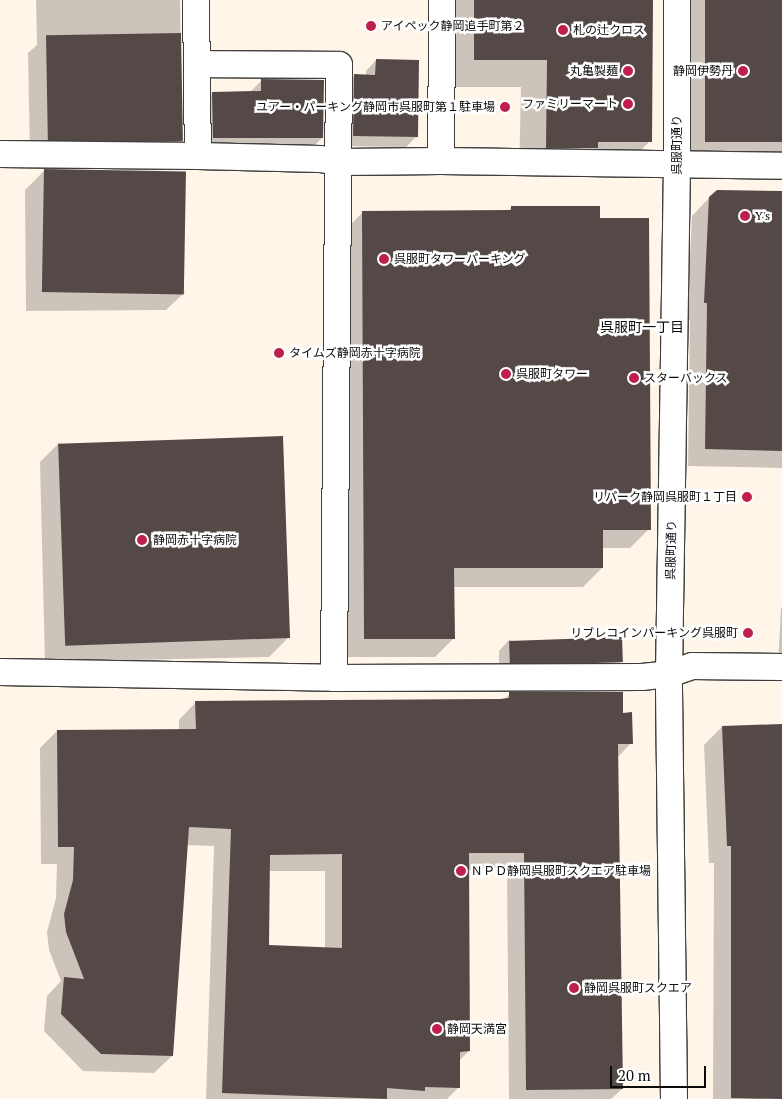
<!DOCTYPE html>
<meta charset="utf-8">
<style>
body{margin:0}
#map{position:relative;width:782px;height:1099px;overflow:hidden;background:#fff5e9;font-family:"PT Serif","Noto Sans JP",serif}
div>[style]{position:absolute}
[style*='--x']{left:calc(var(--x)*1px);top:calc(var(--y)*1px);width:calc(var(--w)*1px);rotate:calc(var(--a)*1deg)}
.shadow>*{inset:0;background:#0003;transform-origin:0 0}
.building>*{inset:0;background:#544947;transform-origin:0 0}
.roads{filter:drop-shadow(1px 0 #3e3e3e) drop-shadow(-1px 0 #3e3e3e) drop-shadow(0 1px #3e3e3e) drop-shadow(0 -1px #3e3e3e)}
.minor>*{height:26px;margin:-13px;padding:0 13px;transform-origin:13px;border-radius:13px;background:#fff}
.dots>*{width:14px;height:14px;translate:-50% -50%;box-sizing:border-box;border:2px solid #fff;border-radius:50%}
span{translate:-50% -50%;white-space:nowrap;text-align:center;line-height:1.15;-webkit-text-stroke:5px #fff;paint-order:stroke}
.poi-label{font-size:12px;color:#0b0b0b}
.left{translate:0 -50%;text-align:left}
.right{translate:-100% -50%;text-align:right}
.street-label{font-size:12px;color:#0b0b0b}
.neighbourhood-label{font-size:14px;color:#0b0b0b}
.scale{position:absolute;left:610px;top:1066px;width:96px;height:22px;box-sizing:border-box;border:2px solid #0b0b0b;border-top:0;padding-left:6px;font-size:15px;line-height:18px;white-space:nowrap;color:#0b0b0b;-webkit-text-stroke:4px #fff;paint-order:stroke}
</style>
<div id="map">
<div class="shadow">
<div style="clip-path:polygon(36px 0,180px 0,182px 140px,163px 159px,30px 157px,28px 53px,37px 45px)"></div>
<div style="clip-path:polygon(448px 0,653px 0,650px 141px,623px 168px,519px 174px,521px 87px,448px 87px)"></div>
<div style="left:690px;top:0;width:92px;height:157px"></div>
<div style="clip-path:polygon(376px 60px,416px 137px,406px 147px,343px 146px,344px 86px,354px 76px,366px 76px,366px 71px)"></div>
<div style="clip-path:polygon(261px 81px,322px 138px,312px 148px,203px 148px,202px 104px,213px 93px,251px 91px)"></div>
<div style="clip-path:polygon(44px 171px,185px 292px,166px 310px,26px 311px,25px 190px)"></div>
<div style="clip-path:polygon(782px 192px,782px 468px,688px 466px,690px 320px,687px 320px,692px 216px,709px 198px)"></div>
<div style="clip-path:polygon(511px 208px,599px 220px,649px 529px,630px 548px,602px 548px,602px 568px,583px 587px,453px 587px,454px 638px,435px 657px,345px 657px,344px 231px,363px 212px,507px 212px)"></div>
<div style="clip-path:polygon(59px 443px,288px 638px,269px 657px,45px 662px,40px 462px)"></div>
<div style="clip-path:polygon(782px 607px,782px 663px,778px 663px,781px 608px)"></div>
<div style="clip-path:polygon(509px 640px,621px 662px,611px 672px,499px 672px,499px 651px)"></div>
<div style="clip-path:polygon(evenodd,510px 694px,622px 714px,631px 743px,617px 758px,622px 1089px,611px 1099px,509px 1099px,507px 870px,467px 870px,469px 1051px,459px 1061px,459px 1087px,447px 1099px,206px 1099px,214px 846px,186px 845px,172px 1056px,154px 1073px,83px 1071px,44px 1031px,47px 996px,61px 981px,49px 950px,47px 932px,56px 898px,57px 864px,41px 864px,40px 748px,57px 731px,179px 730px,179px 720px,196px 702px,504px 699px,510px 694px,269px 871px,325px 871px,325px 948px,268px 946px,269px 871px)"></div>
<div style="clip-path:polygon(782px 725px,782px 1099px,713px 1099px,714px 863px,709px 863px,704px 745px,722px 727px)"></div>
</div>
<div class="building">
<div style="clip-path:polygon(474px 0,653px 0,652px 142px,598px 142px,598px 148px,546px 148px,547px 60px,474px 60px)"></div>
<div style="left:705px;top:0;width:77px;height:142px"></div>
<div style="left:181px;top:33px;width:108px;height:135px;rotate:89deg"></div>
<div style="clip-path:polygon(376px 59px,419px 60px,418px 137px,353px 136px,354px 74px,375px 75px)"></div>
<div style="clip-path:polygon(261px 79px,324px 80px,323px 138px,213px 138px,212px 92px,261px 91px)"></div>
<div style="left:44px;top:169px;width:142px;height:123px;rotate:1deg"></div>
<div style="clip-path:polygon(717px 190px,782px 191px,782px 451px,705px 449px,707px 303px,704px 303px,709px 197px)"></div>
<div style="clip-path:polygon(511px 206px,600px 206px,600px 218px,649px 218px,651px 530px,603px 530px,603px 568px,454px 568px,455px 639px,364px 639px,362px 211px,511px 210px)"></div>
<div style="left:283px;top:436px;width:202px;height:225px;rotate:88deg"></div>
<div style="left:622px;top:637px;width:25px;height:113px;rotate:88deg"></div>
<div style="clip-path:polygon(evenodd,509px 692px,623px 692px,623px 713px,632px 712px,633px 744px,618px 744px,623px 1089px,526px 1090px,524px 853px,469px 853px,470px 1051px,460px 1052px,460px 1088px,425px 1087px,425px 1091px,387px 1088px,387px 1099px,222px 1093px,231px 829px,189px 827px,173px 1056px,101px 1054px,61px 1014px,64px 977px,84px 979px,66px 932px,64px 914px,73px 880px,74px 847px,58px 847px,57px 730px,196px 729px,195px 701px,500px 699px,509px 698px,509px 692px,342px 854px,342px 948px,269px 945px,270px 855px,342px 854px)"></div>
<div style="clip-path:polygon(782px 724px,782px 1099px,731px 1098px,731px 846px,727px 846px,722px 726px)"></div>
</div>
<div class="roads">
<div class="minor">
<div style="--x:196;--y:0;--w:156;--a:89.3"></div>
<div style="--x:197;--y:64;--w:142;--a:0.4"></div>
<div style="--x:339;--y:65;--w:613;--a:90.47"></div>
<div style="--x:0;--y:154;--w:198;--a:0.6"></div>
<div style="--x:198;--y:156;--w:122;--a:1.4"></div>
<div style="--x:320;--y:159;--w:20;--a:9"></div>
<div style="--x:340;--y:162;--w:101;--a:-0.6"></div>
<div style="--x:441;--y:161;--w:341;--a:0.8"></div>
<div style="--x:441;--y:161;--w:161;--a:-89.6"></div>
<div style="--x:0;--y:672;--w:334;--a:1"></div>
<div style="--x:334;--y:678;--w:308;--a:-0.2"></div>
<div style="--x:642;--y:677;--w:27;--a:-6"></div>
<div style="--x:669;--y:674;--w:24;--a:-19"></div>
<div style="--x:692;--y:666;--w:90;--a:0.6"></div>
<div style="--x:674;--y:1099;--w:425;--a:-90.7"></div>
<div style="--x:669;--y:674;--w:510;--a:-89.1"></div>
<div style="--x:677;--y:164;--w:164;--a:-90"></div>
</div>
</div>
<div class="dots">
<div style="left:371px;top:26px;background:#be1f4b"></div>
<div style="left:563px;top:30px;background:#be1f4b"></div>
<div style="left:628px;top:71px;background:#be1f4b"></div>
<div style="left:743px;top:71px;background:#be1f4b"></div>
<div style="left:628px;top:104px;background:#be1f4b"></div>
<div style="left:505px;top:107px;background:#be1f4b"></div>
<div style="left:745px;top:216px;background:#be1f4b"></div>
<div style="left:384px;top:259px;background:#be1f4b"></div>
<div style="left:279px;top:353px;background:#be1f4b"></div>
<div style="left:506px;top:374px;background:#be1f4b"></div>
<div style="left:634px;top:378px;background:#be1f4b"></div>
<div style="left:747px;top:497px;background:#be1f4b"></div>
<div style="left:142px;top:540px;background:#be1f4b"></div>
<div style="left:748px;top:633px;background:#be1f4b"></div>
<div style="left:461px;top:871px;background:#be1f4b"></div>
<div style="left:574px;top:988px;background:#be1f4b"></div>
<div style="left:437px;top:1029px;background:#be1f4b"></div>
</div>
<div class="poi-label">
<span class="left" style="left:381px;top:26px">アイペック静岡追手町第２</span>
<span class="left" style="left:573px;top:30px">札の辻クロス</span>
<span class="right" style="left:618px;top:71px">丸亀製麺</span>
<span class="right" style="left:733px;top:71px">静岡伊勢丹</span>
<span class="right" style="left:618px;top:104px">ファミリーマート</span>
<span class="right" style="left:495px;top:107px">ユアー・パーキング静岡市呉服町第１駐車場</span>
<span class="left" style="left:755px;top:216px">Y's</span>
<span class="left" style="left:394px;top:259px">呉服町タワーパーキング</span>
<span class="left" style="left:289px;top:353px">タイムズ静岡赤十字病院</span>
<span class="left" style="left:516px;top:374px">呉服町タワー</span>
<span class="left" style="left:644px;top:378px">スターバックス</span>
<span class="right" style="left:737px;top:497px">リパーク静岡呉服町１丁目</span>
<span class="left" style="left:153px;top:540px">静岡赤十字病院</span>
<span class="right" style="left:738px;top:633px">リブレコインパーキング呉服町</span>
<span class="left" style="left:471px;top:871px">ＮＰＤ静岡呉服町スクエア駐車場</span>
<span class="left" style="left:584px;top:988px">静岡呉服町スクエア</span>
<span class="left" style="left:447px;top:1029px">静岡天満宮</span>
</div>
<div class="street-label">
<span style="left:677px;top:145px;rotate:-90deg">呉服町通り</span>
<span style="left:671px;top:550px;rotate:-89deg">呉服町通り</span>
</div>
<div class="neighbourhood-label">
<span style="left:642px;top:327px">呉服町一丁目</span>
</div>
<div class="scale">20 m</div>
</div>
